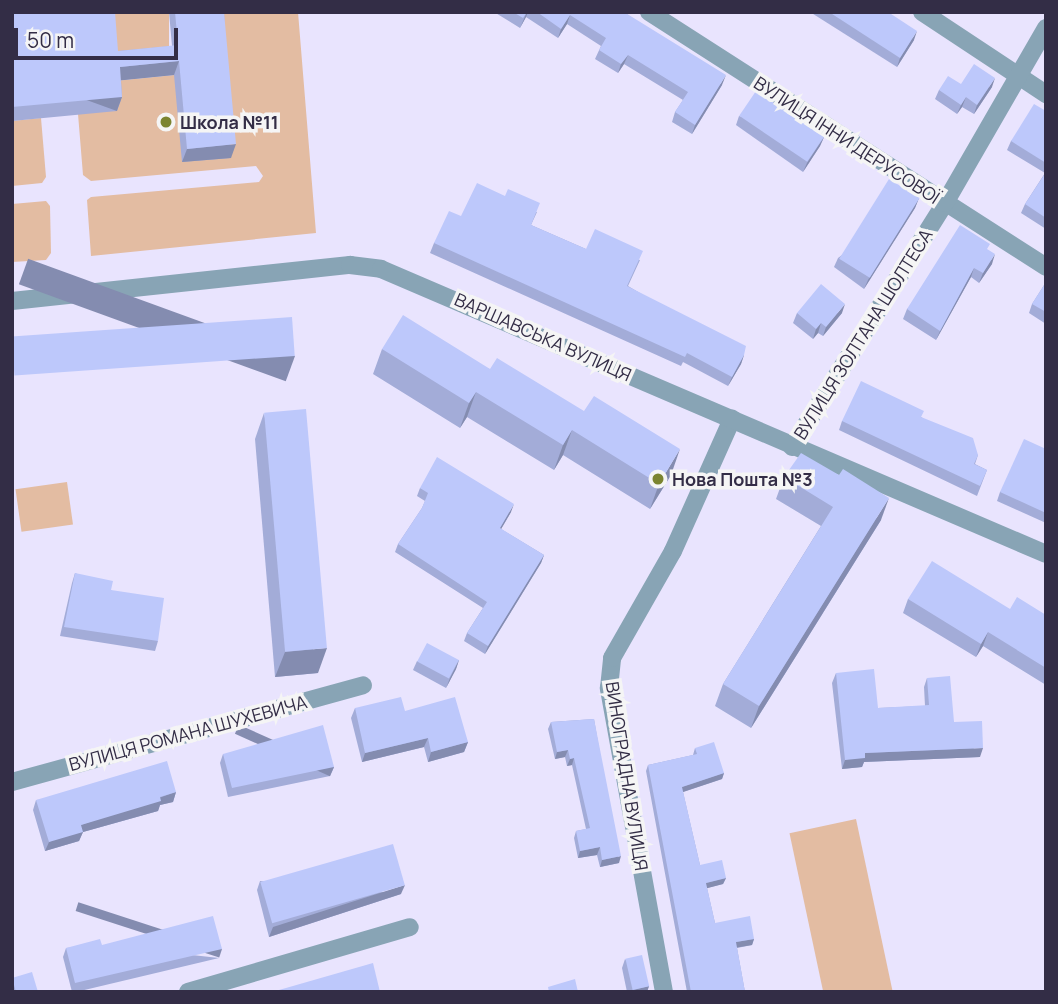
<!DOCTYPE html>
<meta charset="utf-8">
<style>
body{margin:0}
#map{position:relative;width:1058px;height:1004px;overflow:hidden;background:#e9e4fe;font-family:Manrope,sans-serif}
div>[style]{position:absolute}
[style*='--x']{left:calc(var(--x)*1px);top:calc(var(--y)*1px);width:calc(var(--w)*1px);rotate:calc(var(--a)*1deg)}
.green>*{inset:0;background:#e3bca2;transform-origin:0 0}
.minor>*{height:18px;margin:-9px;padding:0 9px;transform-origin:9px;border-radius:9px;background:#88a4b5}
.tertiary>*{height:18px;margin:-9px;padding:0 9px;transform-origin:9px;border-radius:9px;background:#88a4b5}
.wall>*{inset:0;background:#a3acd8}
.shaded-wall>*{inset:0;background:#848cb0;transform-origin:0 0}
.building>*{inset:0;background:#bdc8fb;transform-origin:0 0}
.dots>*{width:19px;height:19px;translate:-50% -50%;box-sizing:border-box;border:4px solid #f5f5f5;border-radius:50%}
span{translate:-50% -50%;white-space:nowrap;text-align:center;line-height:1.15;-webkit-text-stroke:7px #f5f5f5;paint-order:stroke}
.poi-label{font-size:18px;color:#332d46;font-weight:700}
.left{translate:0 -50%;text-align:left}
.street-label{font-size:18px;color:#332d46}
.frame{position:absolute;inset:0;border:14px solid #332d46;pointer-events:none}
.scale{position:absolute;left:14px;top:28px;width:164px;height:32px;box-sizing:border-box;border:4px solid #332d46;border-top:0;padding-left:9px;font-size:21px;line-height:24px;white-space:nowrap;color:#332d46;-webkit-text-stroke:5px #f5f5f5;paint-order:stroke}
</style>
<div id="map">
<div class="green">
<div style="left:108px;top:12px;width:61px;height:52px"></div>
<div style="clip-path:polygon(218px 12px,298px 12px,316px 233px,91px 256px,87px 200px,91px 197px,259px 182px,263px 176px,256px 166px,91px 181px,83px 175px,78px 114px,115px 81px,174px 75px)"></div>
<div style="clip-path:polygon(41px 118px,46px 177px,42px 183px,12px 186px,12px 121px)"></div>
<div style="clip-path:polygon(46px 201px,50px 206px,51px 253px,46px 260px,12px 262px,12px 204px)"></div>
<div style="left:67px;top:482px;width:43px;height:52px;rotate:82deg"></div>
<div style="left:856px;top:819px;width:177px;height:68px;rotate:78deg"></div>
</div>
<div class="minor">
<div style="--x:649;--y:12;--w:472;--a:32.7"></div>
<div style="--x:922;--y:12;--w:149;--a:33.5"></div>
<div style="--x:792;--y:447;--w:288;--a:-57.9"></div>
<div style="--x:945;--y:203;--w:202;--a:-60"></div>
<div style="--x:12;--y:782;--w:364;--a:-15.4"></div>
<div style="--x:188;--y:992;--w:231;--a:-16.3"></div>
<div style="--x:664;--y:992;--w:309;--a:-100.3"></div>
<div style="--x:609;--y:688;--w:30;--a:-84"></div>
<div style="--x:612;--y:658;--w:123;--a:-60.3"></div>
<div style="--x:673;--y:551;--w:145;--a:-65.9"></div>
</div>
<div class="tertiary">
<div style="--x:12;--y:301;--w:340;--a:-6.1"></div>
<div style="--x:350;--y:265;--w:31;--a:7"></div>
<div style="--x:381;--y:269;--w:723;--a:23.2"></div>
</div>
<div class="wall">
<div style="clip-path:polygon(12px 12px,118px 51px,172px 46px,169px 12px,224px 12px,231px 158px,182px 162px,174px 75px,121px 80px,122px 97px,117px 111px,12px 121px)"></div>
<div style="clip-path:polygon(494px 12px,624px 12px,722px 85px,692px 134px,672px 122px,675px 112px,683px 100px,624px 64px,618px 73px,595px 59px,601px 46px,567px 24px,558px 38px,526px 17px,520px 28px)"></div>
<div style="clip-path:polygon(810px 12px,888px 12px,914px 40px,897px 67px)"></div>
<div style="clip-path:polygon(961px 84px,992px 87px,974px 114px,962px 107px,957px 114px,935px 99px,939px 90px)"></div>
<div style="clip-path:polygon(1046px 111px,1046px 229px,1021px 213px,1025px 204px,1045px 173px,1007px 150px,1011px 141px)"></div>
<div style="clip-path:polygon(739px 116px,824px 137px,820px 146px,803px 172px,736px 125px)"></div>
<div style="clip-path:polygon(919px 198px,915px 208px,864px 289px,834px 267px,838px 258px)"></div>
<div style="clip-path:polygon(537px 212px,531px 225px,586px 249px,640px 260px,628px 286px,744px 355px,741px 364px,728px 386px,683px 362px,681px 366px,430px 253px,434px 243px,461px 216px)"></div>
<div style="clip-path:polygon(988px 250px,992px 264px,979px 283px,971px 277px,936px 340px,903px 319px,907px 309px)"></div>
<div style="clip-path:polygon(1046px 282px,1046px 324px,1029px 313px,1032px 304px)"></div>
<div style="clip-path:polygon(797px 313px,842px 313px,823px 336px,818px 333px,813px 339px,793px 323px)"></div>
<div style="clip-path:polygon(382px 349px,490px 369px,671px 475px,650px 509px,563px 455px,554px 470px,467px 417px,460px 428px,373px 374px)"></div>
<div style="clip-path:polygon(264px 413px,318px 673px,275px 677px,255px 439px)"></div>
<div style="clip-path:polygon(921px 417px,978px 455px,975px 464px,987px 470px,977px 496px,839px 430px,842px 421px)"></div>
<div style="clip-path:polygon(1046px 449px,1046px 523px,997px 501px,1000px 492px)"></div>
<div style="clip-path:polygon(784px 477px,881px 520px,751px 728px,715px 706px,723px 684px,821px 526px,776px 499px)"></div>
<div style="clip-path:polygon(420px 488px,511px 512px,501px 529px,544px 555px,541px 563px,485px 654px,464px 641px,467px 633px,483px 608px,395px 552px,398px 544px,422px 508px,425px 501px,417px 496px)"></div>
<div style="clip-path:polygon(75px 573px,111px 590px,158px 641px,155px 651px,60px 636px,72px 583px)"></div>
<div style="clip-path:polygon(908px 599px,1010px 609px,1046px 615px,1046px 685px,983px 646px,976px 657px,903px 613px)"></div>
<div style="clip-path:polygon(459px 660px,456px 669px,446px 688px,413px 670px,417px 661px)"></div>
<div style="clip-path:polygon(836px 673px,878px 708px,925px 706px,924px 687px,927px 678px,954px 722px,980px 757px,864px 762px,862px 767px,842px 769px,832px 683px)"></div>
<div style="clip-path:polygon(355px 708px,405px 711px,468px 742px,464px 752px,428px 762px,424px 747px,362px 762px,351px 718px)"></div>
<div style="clip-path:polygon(594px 719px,619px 863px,600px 867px,597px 855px,578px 858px,574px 838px,576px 831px,586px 829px,572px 765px,567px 766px,565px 757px,555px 759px,548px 729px,551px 722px)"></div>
<div style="clip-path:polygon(695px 748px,724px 773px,722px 779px,683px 792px,700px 865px,726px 878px,723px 884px,707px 888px,715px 923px,754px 939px,752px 945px,737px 948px,745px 992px,687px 992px,646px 771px,648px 765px,693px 755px)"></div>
<div style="clip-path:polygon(223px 754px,334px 767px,330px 776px,228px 797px,220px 763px)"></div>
<div style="clip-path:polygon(176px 792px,173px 802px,160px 805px,158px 811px,83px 832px,79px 841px,45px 851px,33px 810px,36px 800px)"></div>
<div style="clip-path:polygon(260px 881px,401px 894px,269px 937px,257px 890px)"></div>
<div style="clip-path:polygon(102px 945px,219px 958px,76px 992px,72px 992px,63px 957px,66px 948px)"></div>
<div style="clip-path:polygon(625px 959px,649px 986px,647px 992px,627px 992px,622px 968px)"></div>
<div style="clip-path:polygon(12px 978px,38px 992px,12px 992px)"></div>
</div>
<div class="shaded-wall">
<div style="clip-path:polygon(527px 12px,528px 12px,526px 17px,520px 28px)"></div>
<div style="clip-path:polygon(570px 15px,567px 24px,558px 38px,561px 29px)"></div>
<div style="clip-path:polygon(917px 31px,914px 40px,897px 67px,900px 58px)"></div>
<div style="clip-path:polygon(628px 55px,624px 64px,618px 73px,621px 64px)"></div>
<div style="clip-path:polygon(179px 61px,174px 75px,115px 81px,120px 67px)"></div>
<div style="clip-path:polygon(726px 75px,722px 85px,692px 134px,695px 125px)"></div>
<div style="clip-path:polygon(995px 78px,992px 87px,974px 114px,977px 105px)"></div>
<div style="left:122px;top:97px;width:15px;height:110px;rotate:110deg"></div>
<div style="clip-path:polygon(966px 97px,962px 107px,957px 114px,961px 105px)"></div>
<div style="clip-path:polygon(824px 137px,820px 146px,803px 172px,807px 163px)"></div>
<div style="clip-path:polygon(236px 144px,231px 158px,182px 162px,187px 149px)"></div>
<div style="clip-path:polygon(919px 198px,915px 208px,864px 289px,868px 280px)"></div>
<div style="clip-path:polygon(995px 254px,992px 264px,979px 283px,983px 273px)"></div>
<div style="clip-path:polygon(974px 268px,971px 277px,936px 340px,940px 331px)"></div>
<div style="clip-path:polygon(845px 304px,842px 313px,823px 336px,826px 327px)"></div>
<div style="clip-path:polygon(821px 323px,818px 333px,813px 339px,816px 329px)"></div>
<div style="clip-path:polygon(744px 355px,741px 364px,728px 386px,732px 377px)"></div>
<div style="left:295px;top:356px;width:27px;height:284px;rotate:110deg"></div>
<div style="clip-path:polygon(476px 392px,467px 417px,460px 428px,469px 403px)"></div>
<div style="clip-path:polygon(572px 430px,563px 455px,554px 470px,563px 445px)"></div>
<div style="clip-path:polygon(680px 449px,671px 475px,650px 509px,659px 484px)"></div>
<div style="clip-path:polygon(889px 498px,881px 520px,751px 728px,759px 706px)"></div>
<div style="clip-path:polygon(514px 504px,511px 512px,497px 536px,500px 528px)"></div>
<div style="clip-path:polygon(544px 555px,541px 563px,485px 654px,488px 646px)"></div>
<div style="clip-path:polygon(988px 632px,983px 646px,976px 657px,981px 644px)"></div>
<div style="clip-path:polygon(327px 648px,318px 673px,275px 677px,285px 652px)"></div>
<div style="clip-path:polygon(459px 660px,456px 669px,446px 688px,450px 678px)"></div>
<div style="clip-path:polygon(428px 738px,424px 747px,362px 762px,365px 753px)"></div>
<div style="clip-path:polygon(468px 742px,464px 752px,428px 762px,431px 752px)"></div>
<div style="clip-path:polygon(983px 748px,980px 757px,864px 762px,862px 767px,842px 769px,845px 760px,865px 753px)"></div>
<div style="clip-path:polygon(568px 750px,565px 757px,555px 759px,557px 752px)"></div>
<div style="clip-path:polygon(574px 758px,572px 765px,567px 766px,570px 759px)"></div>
<div style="left:334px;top:767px;width:10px;height:104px;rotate:114deg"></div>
<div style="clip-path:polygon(724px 773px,722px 779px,680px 793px,682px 787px)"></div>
<div style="clip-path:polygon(176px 792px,173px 802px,160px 805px,158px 811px,83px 832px,79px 841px,45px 851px,49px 842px,81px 825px)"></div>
<div style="clip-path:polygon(600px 847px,597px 855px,578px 858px,580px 851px)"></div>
<div style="clip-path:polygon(621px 856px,619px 863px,600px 867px,602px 860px)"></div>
<div style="clip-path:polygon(726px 878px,723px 884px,704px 889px,706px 883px)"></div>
<div style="clip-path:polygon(405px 885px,401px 894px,269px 937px,273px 927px)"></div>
<div style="clip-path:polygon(754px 939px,752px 945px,734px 948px,736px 942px)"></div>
<div style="left:222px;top:949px;width:9px;height:151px;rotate:108deg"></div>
<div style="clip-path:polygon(649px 986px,647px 992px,632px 992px,633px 990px)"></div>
</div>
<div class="building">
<div style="clip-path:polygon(12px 12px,115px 12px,118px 51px,178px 45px,175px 12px,224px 12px,236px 144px,187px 149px,179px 61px,120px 67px,122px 97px,12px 107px)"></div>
<div style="clip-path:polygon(513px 12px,527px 12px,523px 18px)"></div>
<div style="clip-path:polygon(537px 12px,624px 12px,726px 75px,695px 125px,675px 112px,688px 92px,628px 55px,621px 64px,599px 50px,606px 38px,570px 15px,561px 29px)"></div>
<div style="clip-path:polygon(829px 12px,888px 12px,917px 31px,900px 58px)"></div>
<div style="clip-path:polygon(974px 64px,995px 78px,977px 105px,966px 97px,961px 105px,939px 90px,948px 76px,961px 84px)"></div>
<div style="left:756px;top:91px;width:82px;height:30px;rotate:34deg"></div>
<div style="clip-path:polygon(1034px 104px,1046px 111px,1046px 163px,1011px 141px)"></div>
<div style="clip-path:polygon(1046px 172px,1046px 218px,1025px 204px)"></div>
<div style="left:889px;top:179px;width:36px;height:94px;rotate:32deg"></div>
<div style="clip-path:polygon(477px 183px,505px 196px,508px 189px,540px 203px,531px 225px,586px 249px,595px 229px,643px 251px,627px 286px,746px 346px,744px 355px,732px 377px,687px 353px,685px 357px,434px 243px,449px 211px,461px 216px)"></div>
<div style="clip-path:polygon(960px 225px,990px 244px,987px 249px,995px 254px,983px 273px,974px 268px,940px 331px,907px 309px)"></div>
<div style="clip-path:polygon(1046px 282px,1046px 312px,1032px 304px)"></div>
<div style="clip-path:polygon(821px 284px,845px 304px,826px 327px,821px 323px,816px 329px,797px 313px)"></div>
<div style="clip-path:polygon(403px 315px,490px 369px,497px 358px,584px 411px,594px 396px,680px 449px,659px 484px,572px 430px,563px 445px,476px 392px,469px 403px,382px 349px)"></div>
<div style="left:292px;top:317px;width:39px;height:281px;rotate:86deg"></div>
<div style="clip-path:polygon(861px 381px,924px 411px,921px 417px,973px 438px,978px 455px,974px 464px,987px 470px,980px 486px,842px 421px)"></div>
<div style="left:306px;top:409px;width:240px;height:42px;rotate:85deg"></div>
<div style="clip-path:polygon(1024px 439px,1046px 449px,1046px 513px,1000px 492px)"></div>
<div style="clip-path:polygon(801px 453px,839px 475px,843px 469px,889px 498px,759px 706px,723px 684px,833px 507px,784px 477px)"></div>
<div style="clip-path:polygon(437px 457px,514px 504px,500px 528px,544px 555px,488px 646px,467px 633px,487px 602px,398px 544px,422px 508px,428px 493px,420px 488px)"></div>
<div style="clip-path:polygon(932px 561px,1010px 609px,1017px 597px,1046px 615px,1046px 668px,988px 632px,981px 644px,908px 599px)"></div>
<div style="clip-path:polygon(75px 573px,113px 581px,111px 590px,164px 598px,158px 641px,64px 627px)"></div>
<div style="left:427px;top:643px;width:36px;height:21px;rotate:28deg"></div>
<div style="clip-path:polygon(874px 669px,878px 708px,929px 705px,927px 678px,950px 676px,954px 722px,982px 721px,983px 748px,865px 753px,865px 758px,845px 760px,836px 673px)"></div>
<div style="clip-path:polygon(401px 697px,405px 711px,455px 697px,468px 742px,431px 752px,428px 738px,365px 753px,355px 708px)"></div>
<div style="clip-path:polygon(594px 719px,621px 856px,602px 860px,600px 847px,580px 851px,576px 831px,590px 828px,574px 758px,570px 759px,568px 750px,557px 752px,551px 722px)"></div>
<div style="clip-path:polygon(323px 725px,334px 767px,232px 788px,223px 754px)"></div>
<div style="clip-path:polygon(714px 742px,724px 773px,682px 787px,700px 865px,722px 860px,726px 878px,706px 883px,715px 923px,750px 916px,754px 939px,736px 942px,745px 992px,691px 992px,648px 765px,697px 754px,695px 748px)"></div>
<div style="clip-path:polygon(167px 761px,176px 792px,160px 797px,161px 801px,81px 825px,83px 832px,49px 842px,36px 800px)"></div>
<div style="left:393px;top:844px;width:43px;height:138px;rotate:74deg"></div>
<div style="clip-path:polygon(213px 916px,222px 949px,75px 983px,66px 948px,100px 939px,102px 945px)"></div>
<div style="left:642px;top:955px;width:32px;height:17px;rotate:77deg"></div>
<div style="clip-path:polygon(373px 963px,380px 992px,279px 992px,279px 990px)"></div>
<div style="clip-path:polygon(32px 972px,38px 992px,16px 992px,12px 978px)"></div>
<div style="clip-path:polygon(575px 979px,578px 992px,549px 992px,548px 987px)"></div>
</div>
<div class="dots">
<div style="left:166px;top:122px;background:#7b8430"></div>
<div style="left:658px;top:479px;background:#7b8430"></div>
</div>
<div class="poi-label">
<span class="left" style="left:180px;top:122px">Школа №11</span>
<span class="left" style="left:672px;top:479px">Нова Пошта №3</span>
</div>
<div class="street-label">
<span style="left:847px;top:140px;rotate:33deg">ВУЛИЦЯ ІННИ ДЕРУСОВОЇ</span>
<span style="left:863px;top:334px;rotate:-58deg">ВУЛИЦЯ ЗОЛТАНА ШОЛТЕСА</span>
<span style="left:543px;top:337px;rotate:24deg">ВАРШАВСЬКА ВУЛИЦЯ</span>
<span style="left:188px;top:733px;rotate:-15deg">ВУЛИЦЯ РОМАНА ШУХЕВИЧА</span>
<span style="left:627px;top:776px;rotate:81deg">ВИНОГРАДНА ВУЛИЦЯ</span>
</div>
<div class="frame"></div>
<div class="scale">50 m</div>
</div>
